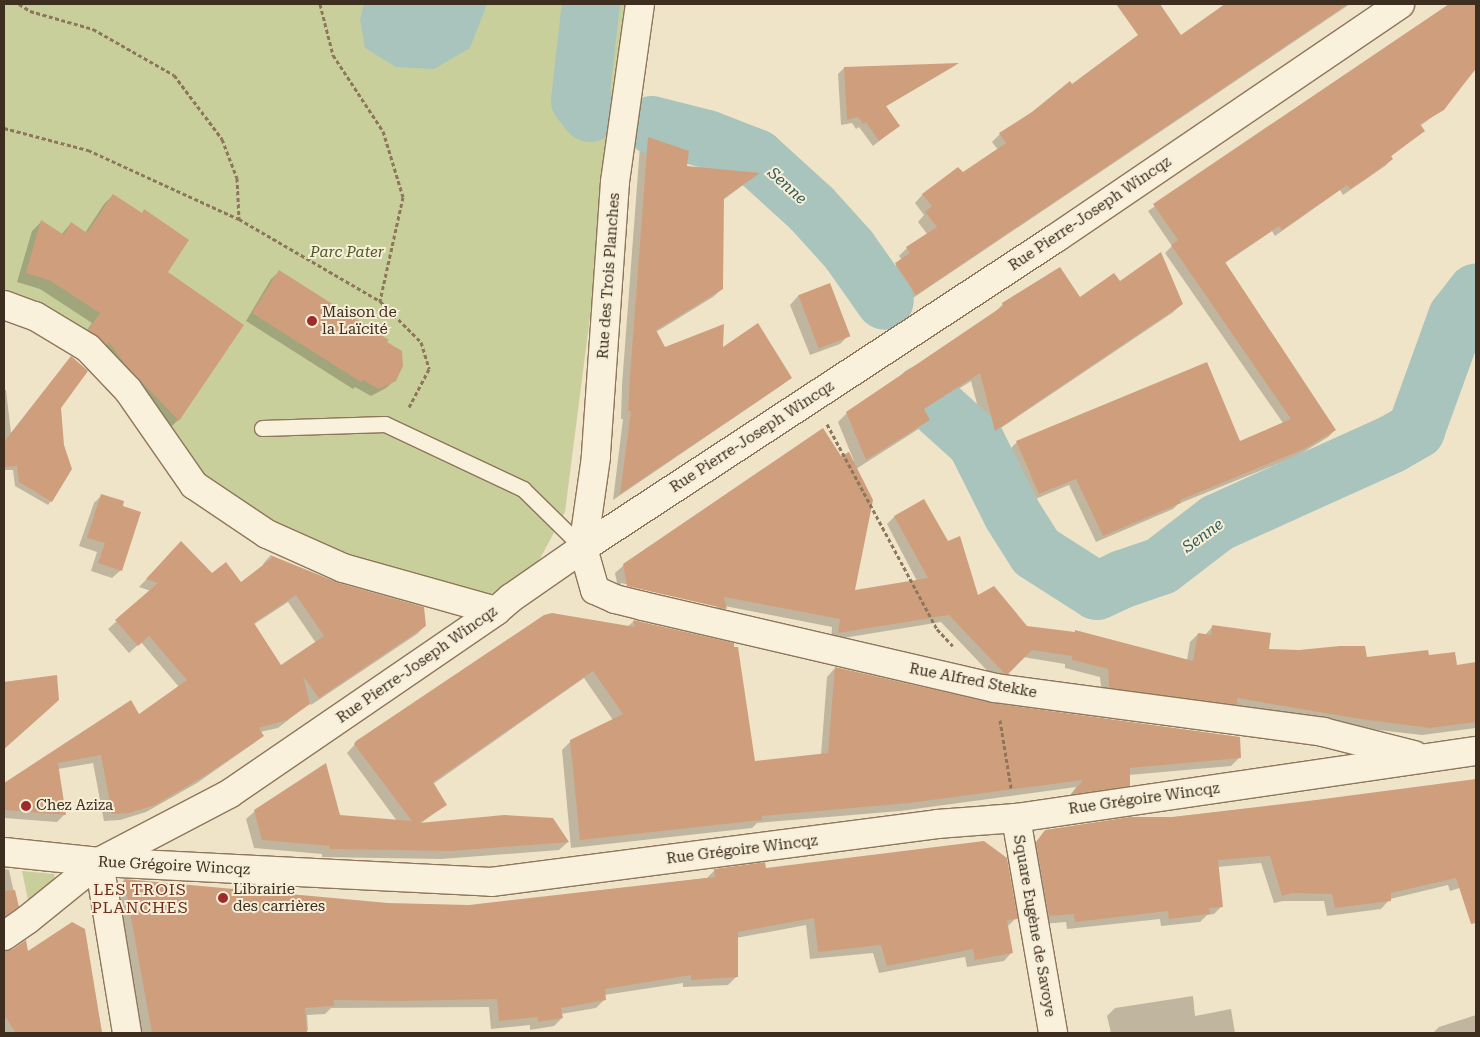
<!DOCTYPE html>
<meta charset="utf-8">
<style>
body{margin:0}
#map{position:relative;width:1480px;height:1037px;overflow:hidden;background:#f0e4c8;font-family:"Roboto Serif",serif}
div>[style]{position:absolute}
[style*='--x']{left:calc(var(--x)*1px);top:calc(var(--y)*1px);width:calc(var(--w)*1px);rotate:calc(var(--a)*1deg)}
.green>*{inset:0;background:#c9cf9b}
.water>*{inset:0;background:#a9c4bc}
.shadow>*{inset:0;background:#0003}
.river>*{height:58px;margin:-29px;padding:0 29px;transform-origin:29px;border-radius:29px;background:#a9c4bc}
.building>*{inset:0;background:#cf9f7d;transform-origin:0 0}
.path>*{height:3px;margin-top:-1.5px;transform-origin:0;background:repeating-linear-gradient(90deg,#8d765c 0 4px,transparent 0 6.5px)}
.roads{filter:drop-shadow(1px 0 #8d765c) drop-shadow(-1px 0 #8d765c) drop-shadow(0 1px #8d765c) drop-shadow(0 -1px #8d765c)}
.service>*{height:15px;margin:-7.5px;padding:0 7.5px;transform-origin:7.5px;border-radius:7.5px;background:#faf1dc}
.minor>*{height:28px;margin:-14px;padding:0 14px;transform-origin:14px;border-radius:14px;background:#faf1dc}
.dots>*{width:14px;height:14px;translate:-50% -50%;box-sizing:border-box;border:2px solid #f7eed8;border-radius:50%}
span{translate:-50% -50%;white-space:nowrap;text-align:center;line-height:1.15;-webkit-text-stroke:4px #f7eed8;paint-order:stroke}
.street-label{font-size:15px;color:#3d2e20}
.park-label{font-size:15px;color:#4d5a26;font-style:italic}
.poi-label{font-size:15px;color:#3d2e20}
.left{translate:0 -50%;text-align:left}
.water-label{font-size:16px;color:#2f5d5a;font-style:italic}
.neighbourhood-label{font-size:16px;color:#6b2e1e;letter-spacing:1px}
.frame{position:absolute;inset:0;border:5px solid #3d2e20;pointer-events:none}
</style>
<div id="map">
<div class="green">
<div style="clip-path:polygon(4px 4px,630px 4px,565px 512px,535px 568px,478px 602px,320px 555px,208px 482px,110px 354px,4px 301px)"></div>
<div style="clip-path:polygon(22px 871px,54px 874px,56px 884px,28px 900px)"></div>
</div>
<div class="water">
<div style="clip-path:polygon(364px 4px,487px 4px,470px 48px,434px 69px,396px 67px,365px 48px,360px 19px)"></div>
</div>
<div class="shadow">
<div style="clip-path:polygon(1225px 4px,1350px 4px,907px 302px,888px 272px,902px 260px,899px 256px,907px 248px,928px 235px,918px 222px,924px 215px,915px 203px,923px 194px,962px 174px,998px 150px,992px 142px,1000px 134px,1072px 85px,1181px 37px)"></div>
<div style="clip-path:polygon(1451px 4px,1476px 4px,1476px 69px,1443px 109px,1420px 126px,1423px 131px,1390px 157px,1392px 159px,1385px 166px,1343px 195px,1340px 190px,1275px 236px,1272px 231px,1225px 263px,1335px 430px,1328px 437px,1297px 456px,1178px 504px,1173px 509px,1096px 542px,1069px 485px,1033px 500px,1011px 448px,1017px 442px,1239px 442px,1283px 423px,1165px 253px,1172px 246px,1148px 211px)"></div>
<div style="clip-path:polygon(956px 65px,885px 107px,898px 126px,873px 146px,859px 127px,856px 129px,852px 123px,841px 125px,838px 74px,844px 68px)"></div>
<div style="clip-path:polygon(648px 138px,685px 168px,758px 174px,723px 200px,722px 289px,713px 297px,656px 332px,664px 349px,722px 349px,790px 377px,782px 385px,613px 500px,623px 419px,621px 419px,622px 385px,640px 146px)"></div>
<div style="clip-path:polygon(113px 195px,167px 272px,242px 325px,178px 420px,169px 429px,80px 340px,92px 323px,40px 289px,17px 282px,32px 231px,41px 222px,61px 235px,71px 223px,85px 233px,104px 204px)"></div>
<div style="clip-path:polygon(279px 272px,385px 342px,395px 380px,386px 388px,371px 396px,355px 387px,353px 389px,246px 321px,271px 279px)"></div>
<div style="clip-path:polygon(evenodd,1119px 282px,1182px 304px,1172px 313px,986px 438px,971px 381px,924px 411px,929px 419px,920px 428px,856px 469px,853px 592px,917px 581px,887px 524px,894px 517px,923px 500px,977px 597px,1026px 627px,1073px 633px,1075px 632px,1187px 660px,1190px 642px,1198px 634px,1205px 635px,1213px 626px,1268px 651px,1365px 658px,1428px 656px,1455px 666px,1476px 663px,1476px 728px,1422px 735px,1352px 727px,1235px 706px,1229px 712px,1102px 695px,1100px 677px,1065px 668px,1065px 664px,1023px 657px,997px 681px,941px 622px,831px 640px,832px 627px,725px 606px,725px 609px,718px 617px,619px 593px,615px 573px,624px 565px,840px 458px,854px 461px,838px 422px,847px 413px,994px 313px,1003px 304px,1080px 299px,1119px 282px,621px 583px,717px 606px,717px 608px,620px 586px,621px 583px)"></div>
<div style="clip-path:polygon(829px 284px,848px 336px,840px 344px,810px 355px,790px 305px,798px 296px)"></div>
<div style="clip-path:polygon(71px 357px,87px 371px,59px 408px,51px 501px,48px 505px,15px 486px,13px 470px,4px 470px,4px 390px,6px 390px,11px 433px)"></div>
<div style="clip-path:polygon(102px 495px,121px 570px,112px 578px,91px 571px,97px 552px,79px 546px,94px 503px)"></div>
<div style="clip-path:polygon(evenodd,181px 543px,212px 574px,240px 584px,264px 566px,263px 564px,270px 556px,338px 584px,425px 626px,417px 634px,311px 705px,310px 703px,278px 728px,260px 732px,262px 736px,254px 743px,197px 783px,146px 812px,120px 820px,104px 821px,93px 763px,58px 769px,65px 814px,57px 822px,4px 818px,4px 784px,131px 702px,138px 716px,179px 687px,141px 642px,129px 653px,108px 629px,151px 591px,139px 587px,181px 543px,288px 602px,316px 643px,281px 666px,253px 625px,288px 602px)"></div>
<div style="clip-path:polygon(634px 621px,754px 763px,821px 755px,827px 677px,835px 668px,993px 705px,1240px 757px,1231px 766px,1129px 775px,1129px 785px,1120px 794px,1065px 802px,1076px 787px,900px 811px,757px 823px,752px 828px,571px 848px,562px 750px,571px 741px,613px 720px,584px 678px,433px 784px,445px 805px,420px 824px,568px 842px,559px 850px,441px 859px,322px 857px,322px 854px,254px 848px,246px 819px,255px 811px,397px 821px,347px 753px,357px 742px,627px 627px)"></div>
<div style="clip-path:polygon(56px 676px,50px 708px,4px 749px,4px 682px)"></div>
<div style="clip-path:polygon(1476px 780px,1476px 879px,1472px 884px,1450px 891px,1448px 885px,1390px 899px,1381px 909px,1327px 916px,1324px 901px,1283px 901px,1274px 903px,1261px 863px,1217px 867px,1222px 906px,1214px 914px,1207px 915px,1200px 922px,1161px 926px,1160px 919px,1067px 929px,1066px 922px,1041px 924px,1028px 851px,1046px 831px,1317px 801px)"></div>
<div style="clip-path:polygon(4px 869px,9px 870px,17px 906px,4px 919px)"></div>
<div style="clip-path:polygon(764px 869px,1016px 918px,1007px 927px,1012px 952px,1004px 961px,967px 967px,965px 957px,879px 973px,873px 953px,810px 959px,806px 925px,736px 938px,737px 976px,728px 985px,683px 987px,683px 983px,604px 995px,604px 1000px,596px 1008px,561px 1014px,562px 1018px,554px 1026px,530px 1030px,530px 1025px,491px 1029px,489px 1007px,331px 1008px,325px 1014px,307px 1015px,308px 1030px,304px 1033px,142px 1033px,116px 888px,124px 880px,388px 905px,469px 906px,707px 878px,715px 870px)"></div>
<div style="clip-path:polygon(84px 930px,102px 1033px,4px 1033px,4px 953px,27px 953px)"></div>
<div style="clip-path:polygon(1193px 996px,1195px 1016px,1231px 1009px,1235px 1033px,1111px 1033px,1107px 1016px,1115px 1008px)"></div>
<div style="clip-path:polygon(1476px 1015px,1476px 1033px,1433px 1033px,1439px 1027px)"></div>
</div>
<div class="river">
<div style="--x:590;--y:113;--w:16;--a:-128"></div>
<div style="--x:580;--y:100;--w:97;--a:-83.5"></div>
<div style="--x:652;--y:125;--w:57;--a:14.3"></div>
<div style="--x:707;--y:139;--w:53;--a:21.2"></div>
<div style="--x:756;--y:158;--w:76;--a:42.3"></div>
<div style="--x:812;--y:209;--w:55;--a:47.9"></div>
<div style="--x:849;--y:250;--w:62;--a:54.8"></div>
<div style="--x:923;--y:394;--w:72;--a:42.2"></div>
<div style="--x:976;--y:442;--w:80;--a:63.4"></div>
<div style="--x:1012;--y:514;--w:45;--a:57.7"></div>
<div style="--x:1036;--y:552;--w:72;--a:32.6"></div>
<div style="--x:1097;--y:591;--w:29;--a:-25"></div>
<div style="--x:1123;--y:579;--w:40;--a:-18.9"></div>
<div style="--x:1161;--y:566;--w:71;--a:-37.5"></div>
<div style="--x:1217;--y:523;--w:192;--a:-24.3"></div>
<div style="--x:1392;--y:444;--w:28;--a:-30"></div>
<div style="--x:1416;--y:430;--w:120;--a:-70.1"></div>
<div style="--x:1457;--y:317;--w:31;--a:-52"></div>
</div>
<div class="building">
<div style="clip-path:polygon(1116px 4px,1160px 4px,1181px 35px,1225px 4px,1348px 4px,916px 295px,895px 263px,910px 253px,906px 247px,937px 227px,925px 212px,932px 206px,922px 194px,958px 167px,963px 172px,1006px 143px,999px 133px,1032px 112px,1070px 81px,1072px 84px,1138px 35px)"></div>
<div style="clip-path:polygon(1449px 4px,1476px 4px,1476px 68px,1444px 110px,1420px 124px,1425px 131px,1391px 156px,1393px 159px,1364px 180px,1350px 189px,1347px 185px,1282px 230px,1279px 226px,1225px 262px,1336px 430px,1304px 449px,1180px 500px,1181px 503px,1103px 536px,1076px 479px,1039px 494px,1016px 441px,1207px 362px,1240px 441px,1291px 419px,1171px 245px,1178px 240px,1153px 204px)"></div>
<div style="clip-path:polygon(959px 63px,886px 106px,900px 126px,879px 141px,866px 122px,863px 124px,858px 117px,847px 120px,844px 67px)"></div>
<div style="clip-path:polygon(648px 137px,689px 151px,687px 166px,760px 173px,724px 198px,723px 289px,656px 330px,665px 347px,724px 324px,723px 347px,758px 323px,792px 378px,620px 494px,631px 411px,628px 411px,630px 376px)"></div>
<div style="clip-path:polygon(113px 194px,142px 213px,144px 209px,189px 240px,168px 272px,244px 325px,179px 421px,125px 364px,109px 342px,107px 345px,88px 330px,100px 313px,49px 280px,26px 273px,41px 220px,64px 235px,71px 222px,87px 233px)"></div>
<div style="clip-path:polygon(1161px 252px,1183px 304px,995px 431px,980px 373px,924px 409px,930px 420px,866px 460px,846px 412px,1003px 306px,1002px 303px,1060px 267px,1080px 297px,1114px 273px,1120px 281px)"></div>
<div style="clip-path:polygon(279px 270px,389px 340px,387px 342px,402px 351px,403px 366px,396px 381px,379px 389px,363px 380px,361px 382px,252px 313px)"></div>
<div style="left:830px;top:283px;width:57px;height:34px;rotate:69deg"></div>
<div style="clip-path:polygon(71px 356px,88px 371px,61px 408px,64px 445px,72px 469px,52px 502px,19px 482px,17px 466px,4px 467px,4px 442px)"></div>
<div style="clip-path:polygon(823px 428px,841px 456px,849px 452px,873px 500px,855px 590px,928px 578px,894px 516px,924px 499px,948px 541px,960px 536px,978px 595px,994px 586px,1027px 626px,1075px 632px,1075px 630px,1193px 661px,1198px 633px,1211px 635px,1212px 625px,1271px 633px,1269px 649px,1299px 650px,1340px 646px,1365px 646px,1367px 657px,1428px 650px,1429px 655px,1455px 652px,1457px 665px,1476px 662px,1476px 722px,1430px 728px,1360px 719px,1237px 698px,1238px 705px,1109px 688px,1108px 669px,1072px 660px,1072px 656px,1032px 650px,1008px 674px,1005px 674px,949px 615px,838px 633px,840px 619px,724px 597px,727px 609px,627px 586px,623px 564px)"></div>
<div style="clip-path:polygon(101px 494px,124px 501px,123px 506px,141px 512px,122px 571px,98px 563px,105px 543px,87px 538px)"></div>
<div style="clip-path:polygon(evenodd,181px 541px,212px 573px,226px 562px,241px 582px,272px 558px,270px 555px,339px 583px,424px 607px,426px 626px,319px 698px,303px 676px,310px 704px,287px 720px,259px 728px,264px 736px,206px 775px,155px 805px,129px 813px,112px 814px,101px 755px,58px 763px,66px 815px,4px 810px,4px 783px,131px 700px,139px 714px,187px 680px,149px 636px,138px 646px,115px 620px,158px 583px,146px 579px,181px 541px,296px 595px,324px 636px,281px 665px,254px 623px,296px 595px)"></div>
<div style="clip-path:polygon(552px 613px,635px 627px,633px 620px,734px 643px,734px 647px,738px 647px,755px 761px,828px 753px,835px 667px,993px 703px,1240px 737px,1241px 758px,1130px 768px,1130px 786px,1072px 794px,1083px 780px,909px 803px,762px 816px,762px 820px,580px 840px,570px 740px,623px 714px,593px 671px,433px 782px,447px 805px,419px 823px,504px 815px,553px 818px,569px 842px,451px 851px,330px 849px,330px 846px,262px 840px,254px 810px,326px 763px,340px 815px,412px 821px,354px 744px,356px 741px,544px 615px)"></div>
<div style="clip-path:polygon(57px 675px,59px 700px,4px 749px,4px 682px)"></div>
<div style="clip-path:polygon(1476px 779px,1476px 923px,1471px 924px,1456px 878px,1391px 893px,1391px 901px,1335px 908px,1332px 894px,1292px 893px,1282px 896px,1270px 856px,1218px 860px,1223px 907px,1209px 908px,1210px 914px,1169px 919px,1168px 911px,1075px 922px,1074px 914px,1049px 916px,1036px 842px,1045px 830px,1130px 817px,1173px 817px,1316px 800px)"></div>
<div style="clip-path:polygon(984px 841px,1007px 858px,1018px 919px,1007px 920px,1013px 953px,975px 960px,973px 949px,887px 966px,881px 945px,818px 952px,814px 918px,738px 932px,738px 977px,691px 980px,691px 975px,605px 989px,606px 1000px,561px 1008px,563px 1018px,538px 1022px,538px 1017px,499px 1021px,497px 999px,402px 1001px,334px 1000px,334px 1006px,305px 1008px,307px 1033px,152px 1033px,124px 879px,388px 903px,469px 905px,715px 877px,714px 869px,765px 862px,766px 868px)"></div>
<div style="clip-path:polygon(15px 890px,19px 907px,4px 917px,4px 891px)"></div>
<div style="clip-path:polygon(72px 922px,85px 929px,102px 1033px,16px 1033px,4px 1015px,4px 951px,13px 949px,26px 940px,28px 951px)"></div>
</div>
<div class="path">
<div style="--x:19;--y:4;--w:13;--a:32"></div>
<div style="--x:30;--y:11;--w:66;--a:15.9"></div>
<div style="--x:93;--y:29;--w:93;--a:29.6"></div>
<div style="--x:174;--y:75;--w:80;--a:53.1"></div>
<div style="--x:222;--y:139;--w:42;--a:69"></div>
<div style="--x:237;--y:178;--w:41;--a:87.2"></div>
<div style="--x:239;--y:219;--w:163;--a:30.2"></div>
<div style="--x:380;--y:301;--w:58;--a:45"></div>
<div style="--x:421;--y:342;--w:28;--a:73"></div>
<div style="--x:429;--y:369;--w:45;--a:117.7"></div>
<div style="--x:320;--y:4;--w:53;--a:75.7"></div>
<div style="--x:333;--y:55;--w:91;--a:56.7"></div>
<div style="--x:383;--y:131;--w:69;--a:73.1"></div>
<div style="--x:403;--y:197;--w:107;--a:102.5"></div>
<div style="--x:4;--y:128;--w:87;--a:14.7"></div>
<div style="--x:88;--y:150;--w:166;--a:24.6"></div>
<div style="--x:827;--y:424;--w:233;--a:61.8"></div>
<div style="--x:937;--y:629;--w:23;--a:47"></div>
<div style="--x:1000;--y:720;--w:69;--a:80.8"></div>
</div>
<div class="roads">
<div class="service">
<div style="--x:262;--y:428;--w:123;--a:-1.9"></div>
<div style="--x:385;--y:424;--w:153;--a:25.2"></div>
<div style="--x:523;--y:489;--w:84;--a:44.5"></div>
</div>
<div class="minor">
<div style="--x:640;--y:4;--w:180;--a:98"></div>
<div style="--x:615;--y:182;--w:276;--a:94"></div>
<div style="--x:596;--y:457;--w:92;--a:98.1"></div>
<div style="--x:583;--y:548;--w:44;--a:74.1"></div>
<div style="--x:595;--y:590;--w:22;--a:24"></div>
<div style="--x:615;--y:599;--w:29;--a:14"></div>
<div style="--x:643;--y:606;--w:361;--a:13.1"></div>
<div style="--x:995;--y:688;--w:331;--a:7.6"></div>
<div style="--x:1323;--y:732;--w:94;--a:14.2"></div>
<div style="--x:4;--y:305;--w:33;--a:20"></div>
<div style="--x:35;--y:316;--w:62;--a:31.1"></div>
<div style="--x:88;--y:348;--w:58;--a:46.4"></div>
<div style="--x:128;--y:390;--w:116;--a:55.2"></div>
<div style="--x:194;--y:485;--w:88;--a:33.9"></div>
<div style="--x:267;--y:534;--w:83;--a:24.1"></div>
<div style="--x:343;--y:568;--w:159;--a:15.7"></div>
<div style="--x:1016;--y:818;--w:218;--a:80.2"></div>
<div style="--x:4;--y:852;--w:96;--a:6"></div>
<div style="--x:99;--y:862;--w:393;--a:2.9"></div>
<div style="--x:491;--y:882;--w:450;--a:-7.4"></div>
<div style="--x:937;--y:824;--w:79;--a:-4.3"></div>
<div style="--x:1016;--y:818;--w:465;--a:-8.3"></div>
<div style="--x:99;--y:862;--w:173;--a:80.7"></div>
<div style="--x:4;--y:936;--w:28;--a:-35"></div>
<div style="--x:27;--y:920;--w:92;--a:-38.9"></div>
<div style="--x:99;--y:862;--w:147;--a:-27.6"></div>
<div style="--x:229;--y:794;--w:324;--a:-34.4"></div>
<div style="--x:496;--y:611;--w:20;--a:-41"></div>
<div style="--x:511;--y:598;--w:88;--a:-34.8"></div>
<div style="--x:583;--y:548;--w:566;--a:-33.24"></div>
<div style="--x:1056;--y:238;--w:416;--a:-34.2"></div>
</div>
</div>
<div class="dots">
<div style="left:312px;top:321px;background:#9e2a2b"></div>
<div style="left:26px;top:806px;background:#9e2a2b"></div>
<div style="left:223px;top:898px;background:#9e2a2b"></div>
</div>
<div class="street-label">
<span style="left:1090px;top:214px;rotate:-34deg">Rue Pierre-Joseph Wincqz</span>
<span style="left:609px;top:276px;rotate:-86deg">Rue des Trois Planches</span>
<span style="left:752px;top:437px;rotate:-33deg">Rue Pierre-Joseph Wincqz</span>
<span style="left:417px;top:665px;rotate:-35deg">Rue Pierre-Joseph Wincqz</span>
<span style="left:973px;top:681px;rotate:11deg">Rue Alfred Stekke</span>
<span style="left:1144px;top:799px;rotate:-8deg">Rue Grégoire Wincqz</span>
<span style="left:742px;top:850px;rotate:-7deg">Rue Grégoire Wincqz</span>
<span style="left:174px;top:866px;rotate:3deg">Rue Grégoire Wincqz</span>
<span style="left:1034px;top:926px;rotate:80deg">Square Eugène de Savoye</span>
</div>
<div class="park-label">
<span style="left:347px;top:253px">Parc Pater</span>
</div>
<div class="poi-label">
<span class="left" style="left:322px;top:321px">Maison de<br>la Laïcité</span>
<span class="left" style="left:36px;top:806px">Chez Aziza</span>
<span class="left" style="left:233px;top:898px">Librairie<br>des carrières</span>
</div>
<div class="water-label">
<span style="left:787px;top:186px;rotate:42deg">Senne</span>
<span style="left:1203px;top:536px;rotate:-36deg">Senne</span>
</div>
<div class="neighbourhood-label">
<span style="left:140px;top:899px">LES TROIS<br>PLANCHES</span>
</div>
<div class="frame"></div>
</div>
